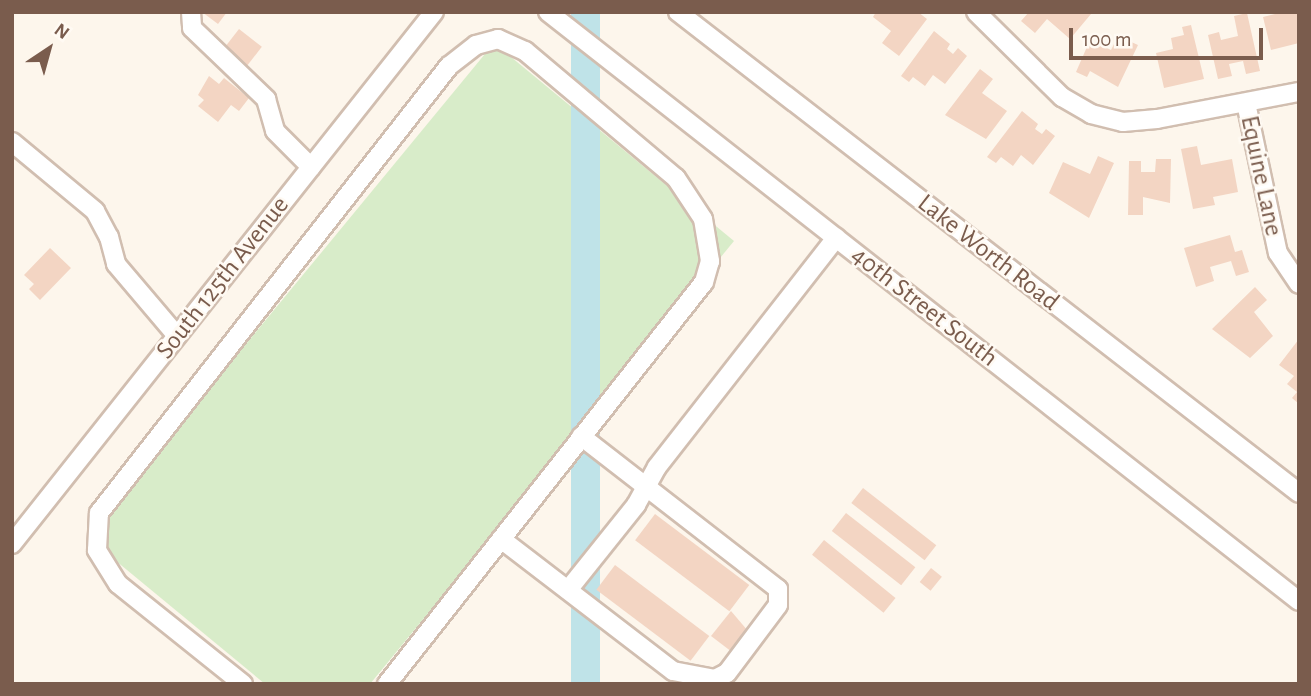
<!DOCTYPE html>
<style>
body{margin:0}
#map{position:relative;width:1311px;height:696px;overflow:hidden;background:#fdf6ec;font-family:"Alegreya Sans",sans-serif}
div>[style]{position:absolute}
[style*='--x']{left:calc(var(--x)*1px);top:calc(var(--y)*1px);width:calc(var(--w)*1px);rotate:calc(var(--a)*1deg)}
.green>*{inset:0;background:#d8ecc9}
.water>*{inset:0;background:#bfe3e8;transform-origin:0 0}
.building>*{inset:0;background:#f3d5c3;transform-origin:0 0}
.roads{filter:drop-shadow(2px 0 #d1beb0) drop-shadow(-2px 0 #d1beb0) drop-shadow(0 2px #d1beb0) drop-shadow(0 -2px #d1beb0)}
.minor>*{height:18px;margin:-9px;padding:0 9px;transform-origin:9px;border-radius:9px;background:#fff}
span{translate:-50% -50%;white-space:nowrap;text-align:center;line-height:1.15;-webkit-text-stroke:5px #fffaf3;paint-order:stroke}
.street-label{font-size:26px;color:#7a5c4d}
.frame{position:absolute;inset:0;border:14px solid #7a5c4d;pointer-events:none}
.north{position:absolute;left:14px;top:14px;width:70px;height:70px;-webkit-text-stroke:5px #fffaf3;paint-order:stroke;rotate:36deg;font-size:19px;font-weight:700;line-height:28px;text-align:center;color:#7a5c4d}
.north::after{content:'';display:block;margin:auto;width:24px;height:32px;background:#7a5c4d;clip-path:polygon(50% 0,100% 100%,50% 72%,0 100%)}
.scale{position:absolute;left:1069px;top:28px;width:194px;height:32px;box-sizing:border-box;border:4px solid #7a5c4d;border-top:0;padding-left:9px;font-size:21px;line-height:24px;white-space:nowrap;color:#7a5c4d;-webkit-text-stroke:5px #fffaf3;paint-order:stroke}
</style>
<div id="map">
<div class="green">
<div style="clip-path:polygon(494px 43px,734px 241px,370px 684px,265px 684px,87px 537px)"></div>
</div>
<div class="water">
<div style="left:571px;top:12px;width:29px;height:923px"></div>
</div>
<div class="building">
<div style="clip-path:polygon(202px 12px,227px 12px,218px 24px)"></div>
<div style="clip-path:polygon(876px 12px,918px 12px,927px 19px,899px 56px,882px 43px,891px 31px,873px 17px)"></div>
<div style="clip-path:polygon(1029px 12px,1090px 12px,1091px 14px,1070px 39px,1047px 19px,1035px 33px,1021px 21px)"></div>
<div style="clip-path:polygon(1283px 12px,1299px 12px,1299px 43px,1271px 50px,1263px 17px)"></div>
<div style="clip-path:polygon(1247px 13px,1260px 71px,1246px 74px,1243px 61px,1229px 64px,1232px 76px,1218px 79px,1208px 35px,1219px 32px,1221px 40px,1238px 36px,1234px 16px)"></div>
<div style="clip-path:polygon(1191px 25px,1204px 79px,1164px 88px,1156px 53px,1173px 49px,1171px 38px,1184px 35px,1182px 27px)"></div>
<div style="left:239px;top:29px;width:29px;height:24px;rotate:38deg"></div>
<div style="clip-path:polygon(934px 31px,950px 44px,947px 49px,953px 54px,958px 48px,967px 56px,945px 84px,933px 75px,925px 86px,913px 77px,909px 82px,901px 76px)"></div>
<div style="clip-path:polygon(1118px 36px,1138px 45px,1118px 87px,1090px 71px,1087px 77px,1076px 72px,1090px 40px,1111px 50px)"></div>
<div style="clip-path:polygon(980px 69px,993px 79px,982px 93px,1007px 111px,986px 139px,945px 115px)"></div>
<div style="clip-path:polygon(209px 76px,219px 84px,224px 78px,249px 98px,239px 111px,231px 105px,218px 122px,198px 106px,204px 100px,198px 95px)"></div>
<div style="clip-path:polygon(1022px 111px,1038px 124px,1035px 129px,1042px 134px,1046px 129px,1055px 136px,1033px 165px,1021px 155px,1013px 166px,1001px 157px,996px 163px,987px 157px)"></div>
<div style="clip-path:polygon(1197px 146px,1201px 165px,1232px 159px,1238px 192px,1213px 197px,1215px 205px,1193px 209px,1181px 149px)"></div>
<div style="clip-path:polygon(1098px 156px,1114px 163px,1089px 218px,1049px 193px,1063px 162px,1090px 174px)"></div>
<div style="clip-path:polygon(1156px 159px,1171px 159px,1170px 203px,1143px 197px,1143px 215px,1128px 215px,1129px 161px,1141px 161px,1141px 172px,1155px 172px)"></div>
<div style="clip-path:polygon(1230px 235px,1235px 252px,1242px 250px,1249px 272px,1236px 276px,1231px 261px,1210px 267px,1214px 281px,1196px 287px,1184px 248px)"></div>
<div style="clip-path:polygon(50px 248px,71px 268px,40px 300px,29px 289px,34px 284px,24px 275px)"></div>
<div style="clip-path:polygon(1255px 287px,1267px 300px,1254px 312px,1273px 336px,1250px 358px,1212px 329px)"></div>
<div style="clip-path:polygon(1299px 339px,1299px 404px,1292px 398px,1297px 392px,1287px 384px,1294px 376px,1279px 365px)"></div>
<div style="left:863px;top:488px;width:93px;height:19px;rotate:38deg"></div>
<div style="left:846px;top:513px;width:88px;height:23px;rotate:38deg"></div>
<div style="left:655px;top:514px;width:118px;height:33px;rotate:37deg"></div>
<div style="left:824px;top:540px;width:92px;height:19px;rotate:39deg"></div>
<div style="left:615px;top:565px;width:118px;height:31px;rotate:37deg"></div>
<div style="left:931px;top:568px;width:14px;height:18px;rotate:39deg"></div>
<div style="clip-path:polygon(731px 611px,748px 631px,732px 652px,711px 636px)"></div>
</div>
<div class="roads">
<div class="minor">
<div style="--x:191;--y:12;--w:16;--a:86"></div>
<div style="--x:192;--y:28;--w:103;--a:43.8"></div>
<div style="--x:266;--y:99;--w:33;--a:74"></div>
<div style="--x:275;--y:131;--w:51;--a:45"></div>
<div style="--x:548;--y:12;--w:954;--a:38.11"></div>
<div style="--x:678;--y:12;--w:785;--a:37.76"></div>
<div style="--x:976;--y:12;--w:121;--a:44.7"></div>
<div style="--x:1062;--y:97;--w:34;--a:30"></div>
<div style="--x:1091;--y:114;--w:33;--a:14"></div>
<div style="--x:1123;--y:122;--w:34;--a:-5"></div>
<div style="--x:1157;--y:119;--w:145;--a:-10.8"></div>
<div style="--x:1246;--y:103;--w:153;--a:78"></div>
<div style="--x:1278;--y:253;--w:37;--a:56"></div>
<div style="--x:12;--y:142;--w:108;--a:39.7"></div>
<div style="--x:95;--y:211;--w:30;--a:62"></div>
<div style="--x:109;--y:237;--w:28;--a:75"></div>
<div style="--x:116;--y:264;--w:94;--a:49.7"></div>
<div style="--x:501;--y:539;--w:217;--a:37.5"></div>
<div style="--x:673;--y:671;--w:43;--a:10.8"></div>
<div style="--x:715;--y:679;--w:13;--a:-27"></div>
<div style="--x:727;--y:673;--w:85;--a:-53.1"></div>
<div style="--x:778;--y:605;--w:16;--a:-90"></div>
<div style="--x:778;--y:589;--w:249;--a:-142.2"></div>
<div style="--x:12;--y:544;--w:679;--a:-51.58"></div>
<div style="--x:568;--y:590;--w:109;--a:-51.3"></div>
<div style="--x:636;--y:505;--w:43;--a:-61.1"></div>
<div style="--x:657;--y:467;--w:291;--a:-52"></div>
<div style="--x:243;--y:684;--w:160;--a:-141.3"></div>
<div style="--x:118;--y:584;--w:40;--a:-122"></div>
<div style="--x:97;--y:550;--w:37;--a:-87"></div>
<div style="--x:99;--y:513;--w:568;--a:-51.94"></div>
<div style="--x:449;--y:66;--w:34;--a:-38"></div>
<div style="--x:476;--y:45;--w:23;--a:-15"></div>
<div style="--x:498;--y:39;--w:30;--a:24"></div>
<div style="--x:525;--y:51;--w:197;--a:40.1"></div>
<div style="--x:676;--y:178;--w:49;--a:56.6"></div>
<div style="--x:703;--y:219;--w:43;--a:80.5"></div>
<div style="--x:710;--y:261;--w:22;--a:106"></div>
<div style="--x:704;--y:282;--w:512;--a:128.26"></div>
</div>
</div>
<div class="street-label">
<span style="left:1261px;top:176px;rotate:78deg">Equine Lane</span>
<span style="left:988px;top:253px;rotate:38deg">Lake Worth Road</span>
<span style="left:223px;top:278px;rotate:-52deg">South 125th Avenue</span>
<span style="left:924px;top:307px;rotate:38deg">40th Street South</span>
</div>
<div class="frame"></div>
<div class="north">N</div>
<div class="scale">100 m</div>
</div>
